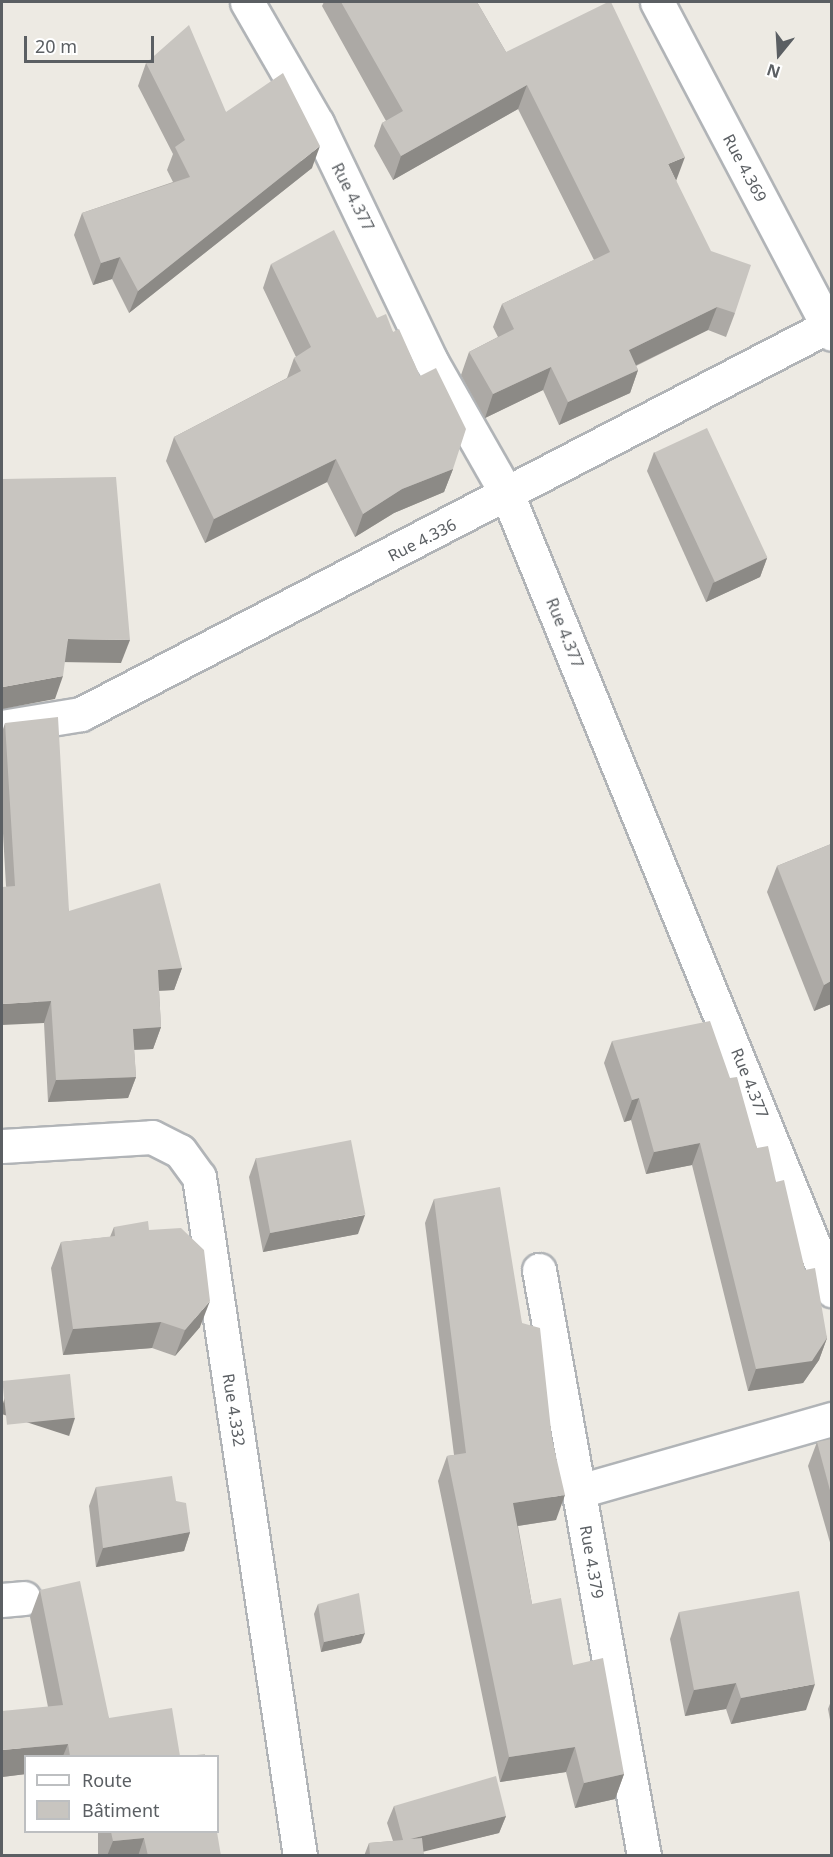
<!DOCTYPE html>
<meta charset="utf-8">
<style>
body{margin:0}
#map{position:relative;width:833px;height:1857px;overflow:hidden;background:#edeae3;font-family:"Noto Sans",sans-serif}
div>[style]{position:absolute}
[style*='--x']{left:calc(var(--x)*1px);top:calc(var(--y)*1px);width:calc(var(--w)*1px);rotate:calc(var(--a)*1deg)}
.roads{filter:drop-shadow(2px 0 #b1b4b7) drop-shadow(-2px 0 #b1b4b7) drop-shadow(0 2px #b1b4b7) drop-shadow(0 -2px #b1b4b7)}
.minor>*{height:33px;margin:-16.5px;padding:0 16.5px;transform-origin:16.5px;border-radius:16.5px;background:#fff}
.wall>*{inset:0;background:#aca9a5;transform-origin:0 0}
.shaded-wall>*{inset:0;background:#8c8a86;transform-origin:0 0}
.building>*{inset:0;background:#c8c5c0;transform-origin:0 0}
span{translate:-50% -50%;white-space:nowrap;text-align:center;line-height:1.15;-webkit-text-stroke:4.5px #fff;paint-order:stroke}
.street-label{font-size:16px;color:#5b5f63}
.frame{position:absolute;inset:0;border:3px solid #5b5f63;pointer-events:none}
.legend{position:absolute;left:24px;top:1755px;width:195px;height:78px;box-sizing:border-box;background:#fff;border:2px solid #bdbfc1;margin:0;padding:8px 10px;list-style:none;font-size:18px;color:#5b5f63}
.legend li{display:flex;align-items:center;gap:12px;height:30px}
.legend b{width:30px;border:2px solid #bdbfc1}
.north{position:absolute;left:749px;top:24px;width:60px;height:60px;-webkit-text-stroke:4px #fff;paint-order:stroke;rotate:198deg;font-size:16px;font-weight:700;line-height:24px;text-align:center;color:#5b5f63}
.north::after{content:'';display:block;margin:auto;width:21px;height:27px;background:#5b5f63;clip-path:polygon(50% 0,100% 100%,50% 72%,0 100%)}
.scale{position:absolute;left:24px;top:36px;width:130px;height:27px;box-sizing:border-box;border:3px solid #5b5f63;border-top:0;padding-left:8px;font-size:18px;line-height:21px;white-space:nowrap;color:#5b5f63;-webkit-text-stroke:4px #fff;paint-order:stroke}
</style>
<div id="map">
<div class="roads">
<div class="minor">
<div style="--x:247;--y:2;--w:140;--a:60"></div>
<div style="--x:317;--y:123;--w:264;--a:64.4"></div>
<div style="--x:431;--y:361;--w:155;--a:60.3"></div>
<div style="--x:508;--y:496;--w:858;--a:67.8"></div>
<div style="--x:657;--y:2;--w:375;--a:62.2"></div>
<div style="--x:2;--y:727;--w:80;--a:-9.3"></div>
<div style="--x:81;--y:714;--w:846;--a:-27.44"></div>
<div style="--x:2;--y:1146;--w:150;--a:-3.4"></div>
<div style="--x:152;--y:1137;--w:31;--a:27"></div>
<div style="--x:180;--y:1151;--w:32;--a:54"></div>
<div style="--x:199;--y:1177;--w:686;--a:81.54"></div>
<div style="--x:539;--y:1270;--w:595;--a:79.84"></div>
<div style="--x:579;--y:1491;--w:263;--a:-15.9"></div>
<div style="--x:2;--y:1600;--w:22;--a:-5"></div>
</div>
</div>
<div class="wall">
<div style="clip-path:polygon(324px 2px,479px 2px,477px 2px,506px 52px,676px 181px,735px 313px,726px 337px,708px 330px,636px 366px,638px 370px,630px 393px,559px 425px,543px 390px,485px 418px,461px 375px,469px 352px,498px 337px,493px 327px,502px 304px,594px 260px,518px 109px,393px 180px,374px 146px,382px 123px,386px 121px,322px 6px)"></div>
<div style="clip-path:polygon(146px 63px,226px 112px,312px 168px,129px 313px,112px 279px,93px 285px,74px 235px,82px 213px,173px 182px,167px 170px,173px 154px,138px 86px)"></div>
<div style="clip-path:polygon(271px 264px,377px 318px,393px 332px,453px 469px,444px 492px,394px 513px,355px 537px,327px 482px,205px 543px,166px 461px,174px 437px,287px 378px,294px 358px,296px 357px,263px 288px)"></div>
<div style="clip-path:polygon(654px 452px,767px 558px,760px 577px,706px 602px,647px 471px)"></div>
<div style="clip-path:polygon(5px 723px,69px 911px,182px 968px,174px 990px,159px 991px,161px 1027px,153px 1049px,134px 1050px,136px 1077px,128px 1098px,48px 1102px,44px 1023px,6px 886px,2px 816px,2px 732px)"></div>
<div style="clip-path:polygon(831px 844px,831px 1004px,814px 1011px,767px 892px,777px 866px)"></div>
<div style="clip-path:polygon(612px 1041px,730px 1078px,757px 1148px,776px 1182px,827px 1338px,819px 1360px,803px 1383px,748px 1391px,692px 1165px,646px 1174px,631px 1120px,624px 1122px,604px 1063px)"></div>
<div style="clip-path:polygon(256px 1158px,358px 1234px,263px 1252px,249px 1177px)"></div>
<div style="clip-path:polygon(434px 1199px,522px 1323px,556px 1520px,518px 1526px,532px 1604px,573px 1665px,624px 1774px,615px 1799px,575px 1808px,566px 1772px,500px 1782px,438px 1481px,447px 1456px,454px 1455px,425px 1223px)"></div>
<div style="clip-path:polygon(114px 1227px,149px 1230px,200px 1327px,175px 1356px,152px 1348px,63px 1355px,51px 1268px,61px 1242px,110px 1237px)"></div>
<div style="clip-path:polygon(831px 1439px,831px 1546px,808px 1466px,817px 1442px)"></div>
<div style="clip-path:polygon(96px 1487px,176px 1501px,190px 1532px,184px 1551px,96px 1567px,89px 1506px)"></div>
<div style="clip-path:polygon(40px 1590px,109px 1718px,180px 1756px,26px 1756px,26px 1774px,2px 1777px,48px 1707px,30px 1617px)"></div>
<div style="clip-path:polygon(318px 1604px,361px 1643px,321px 1652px,314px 1614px)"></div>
<div style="clip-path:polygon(679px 1612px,806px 1710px,731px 1724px,726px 1709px,685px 1716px,670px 1639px)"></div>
<div style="clip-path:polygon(831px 1701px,831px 1725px,828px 1709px)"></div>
<div style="clip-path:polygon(394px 1806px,506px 1816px,499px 1833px,423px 1851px,424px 1856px,364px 1856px,369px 1843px,393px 1841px,387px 1823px)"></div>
<div style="left:98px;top:1832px;width:119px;height:24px"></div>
</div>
<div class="shaded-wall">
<div style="clip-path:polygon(527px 85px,518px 109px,393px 180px,401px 156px)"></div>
<div style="clip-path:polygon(320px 146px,312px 168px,129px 313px,138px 291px)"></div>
<div style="clip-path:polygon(685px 157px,676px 181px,668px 164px)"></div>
<div style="clip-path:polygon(120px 257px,112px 279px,93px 285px,101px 263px)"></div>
<div style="clip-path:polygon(717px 307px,708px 330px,620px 373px,629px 350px)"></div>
<div style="clip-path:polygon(551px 367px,543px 390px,485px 418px,493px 394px)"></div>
<div style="clip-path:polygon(638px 370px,630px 393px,559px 425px,568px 402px)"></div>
<div style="clip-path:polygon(336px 459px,327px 482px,205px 543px,214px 519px)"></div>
<div style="clip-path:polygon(453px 469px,444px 492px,394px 513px,355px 537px,363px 514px,402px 489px)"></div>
<div style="clip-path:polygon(767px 558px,760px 577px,706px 602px,713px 583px)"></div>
<div style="clip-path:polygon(68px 639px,130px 640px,121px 663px,59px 662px)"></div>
<div style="clip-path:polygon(63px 676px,55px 699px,2px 709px,2px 692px,3px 687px)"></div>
<div style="clip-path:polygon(182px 968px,174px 990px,150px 991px,158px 970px)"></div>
<div style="clip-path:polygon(831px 981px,831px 1004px,814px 1011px,824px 985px)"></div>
<div style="clip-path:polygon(51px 1001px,44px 1023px,2px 1025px,2px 1004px)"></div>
<div style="clip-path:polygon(161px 1027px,153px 1049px,125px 1050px,133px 1029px)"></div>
<div style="clip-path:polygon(136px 1077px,128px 1098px,48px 1102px,56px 1080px)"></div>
<div style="clip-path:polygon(639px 1098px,631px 1120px,624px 1122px,632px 1100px)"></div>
<div style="clip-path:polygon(700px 1143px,692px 1165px,646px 1174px,654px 1152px)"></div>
<div style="clip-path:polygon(365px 1215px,358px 1234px,263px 1252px,270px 1233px)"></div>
<div style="clip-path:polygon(210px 1301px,200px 1327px,175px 1356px,185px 1330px)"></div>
<div style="clip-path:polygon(161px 1322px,152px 1348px,63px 1355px,73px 1329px)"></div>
<div style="clip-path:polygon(827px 1338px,819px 1360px,803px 1383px,748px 1391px,756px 1369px)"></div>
<div style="left:75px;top:1418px;width:19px;height:73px;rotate:108deg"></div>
<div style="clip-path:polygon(565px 1495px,556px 1520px,504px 1528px,513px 1503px)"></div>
<div style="clip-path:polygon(190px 1532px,184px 1551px,96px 1567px,103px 1548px)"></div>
<div style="clip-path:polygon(365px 1633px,361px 1643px,321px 1652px,324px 1642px)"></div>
<div style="clip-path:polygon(736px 1683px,726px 1709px,685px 1716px,694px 1690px)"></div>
<div style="clip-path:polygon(815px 1684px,806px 1710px,731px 1724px,741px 1698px)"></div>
<div style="clip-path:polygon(68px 1744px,63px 1756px,26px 1756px,26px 1774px,2px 1777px,2px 1750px)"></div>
<div style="clip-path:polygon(575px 1747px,566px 1772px,500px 1782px,509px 1757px)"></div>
<div style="clip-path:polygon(624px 1774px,615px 1799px,575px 1808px,584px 1783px)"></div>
<div style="clip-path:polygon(506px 1816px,499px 1833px,406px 1856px,410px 1839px)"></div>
<div style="clip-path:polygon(144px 1838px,138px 1856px,107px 1856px,113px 1841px)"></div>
</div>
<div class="building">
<div style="clip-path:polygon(341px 2px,477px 2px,506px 52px,608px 2px,611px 2px,685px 157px,668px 164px,711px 251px,751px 265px,735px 313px,717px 307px,629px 350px,638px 370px,568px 402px,551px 367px,493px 394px,469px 352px,514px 329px,502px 304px,610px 252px,527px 85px,401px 156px,382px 123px,403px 111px)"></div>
<div style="clip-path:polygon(189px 25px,226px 112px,283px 73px,320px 146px,138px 291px,120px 257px,101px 263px,82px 213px,190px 177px,175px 147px,185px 140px,146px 63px)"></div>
<div style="clip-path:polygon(334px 230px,377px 318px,386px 314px,393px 332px,399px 329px,420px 376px,436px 368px,466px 429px,453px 469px,402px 489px,363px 514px,336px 459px,214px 519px,174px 437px,301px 371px,294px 358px,311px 347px,271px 264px)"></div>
<div style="left:707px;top:428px;width:143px;height:58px;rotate:65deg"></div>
<div style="clip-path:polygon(116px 477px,130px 640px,68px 639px,63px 676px,3px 687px,2px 685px,2px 479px)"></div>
<div style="clip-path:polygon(58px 717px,69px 911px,160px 883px,182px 968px,158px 970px,161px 1027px,133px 1029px,136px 1077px,56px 1080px,51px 1001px,2px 1004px,2px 887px,15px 886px,5px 723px)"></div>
<div style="clip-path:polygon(831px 844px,831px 981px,824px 985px,777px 866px)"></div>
<div style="clip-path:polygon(710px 1021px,730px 1078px,737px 1077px,757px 1148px,768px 1146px,776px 1182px,784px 1180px,805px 1270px,815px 1268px,827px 1338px,812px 1361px,756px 1369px,700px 1143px,654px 1152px,639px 1098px,632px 1100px,612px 1041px)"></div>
<div style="left:351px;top:1140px;width:76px;height:97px;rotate:79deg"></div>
<div style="clip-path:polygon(500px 1187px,522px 1323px,540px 1328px,552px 1439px,565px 1495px,513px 1503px,532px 1604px,561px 1598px,573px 1665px,603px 1658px,624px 1774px,584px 1783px,575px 1747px,509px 1757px,447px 1456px,466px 1453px,434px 1199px)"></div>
<div style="clip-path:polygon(148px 1221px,149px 1230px,181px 1228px,204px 1250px,210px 1301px,185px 1330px,161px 1322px,73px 1329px,61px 1242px,115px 1236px,114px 1227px)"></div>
<div style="left:70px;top:1374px;width:44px;height:68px;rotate:84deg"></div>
<div style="clip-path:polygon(831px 1439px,831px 1494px,817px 1442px)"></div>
<div style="clip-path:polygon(172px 1476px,176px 1501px,186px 1503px,190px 1532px,103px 1548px,96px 1487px)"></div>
<div style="clip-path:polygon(80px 1581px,109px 1718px,172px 1708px,180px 1756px,70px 1756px,68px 1744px,2px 1750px,2px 1711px,63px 1705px,40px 1590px)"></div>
<div style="clip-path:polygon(799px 1591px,815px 1684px,741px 1698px,736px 1683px,694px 1690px,679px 1612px)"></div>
<div style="clip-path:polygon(359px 1593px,365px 1633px,324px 1642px,318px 1604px)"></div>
<div style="clip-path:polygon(205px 1754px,205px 1756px,188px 1756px)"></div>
<div style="clip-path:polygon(496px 1776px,506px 1816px,410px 1839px,422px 1838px,424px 1856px,370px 1856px,369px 1843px,403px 1840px,394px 1806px)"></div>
<div style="clip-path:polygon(111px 1832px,217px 1832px,221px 1856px,148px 1856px,144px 1838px,113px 1841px)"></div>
</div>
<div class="street-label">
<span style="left:745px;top:168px;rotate:62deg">Rue 4.369</span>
<span style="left:353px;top:197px;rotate:63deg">Rue 4.377</span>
<span style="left:422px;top:540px;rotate:-27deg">Rue 4.336</span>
<span style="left:565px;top:633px;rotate:68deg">Rue 4.377</span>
<span style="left:750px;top:1083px;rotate:68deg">Rue 4.377</span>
<span style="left:234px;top:1410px;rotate:81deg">Rue 4.332</span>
<span style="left:592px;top:1562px;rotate:80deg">Rue 4.379</span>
</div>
<div class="frame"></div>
<ul class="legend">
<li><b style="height:8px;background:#fff"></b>Route</li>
<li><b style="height:16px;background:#c8c5c0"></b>Bâtiment</li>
</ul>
<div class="north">N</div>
<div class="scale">20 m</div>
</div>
